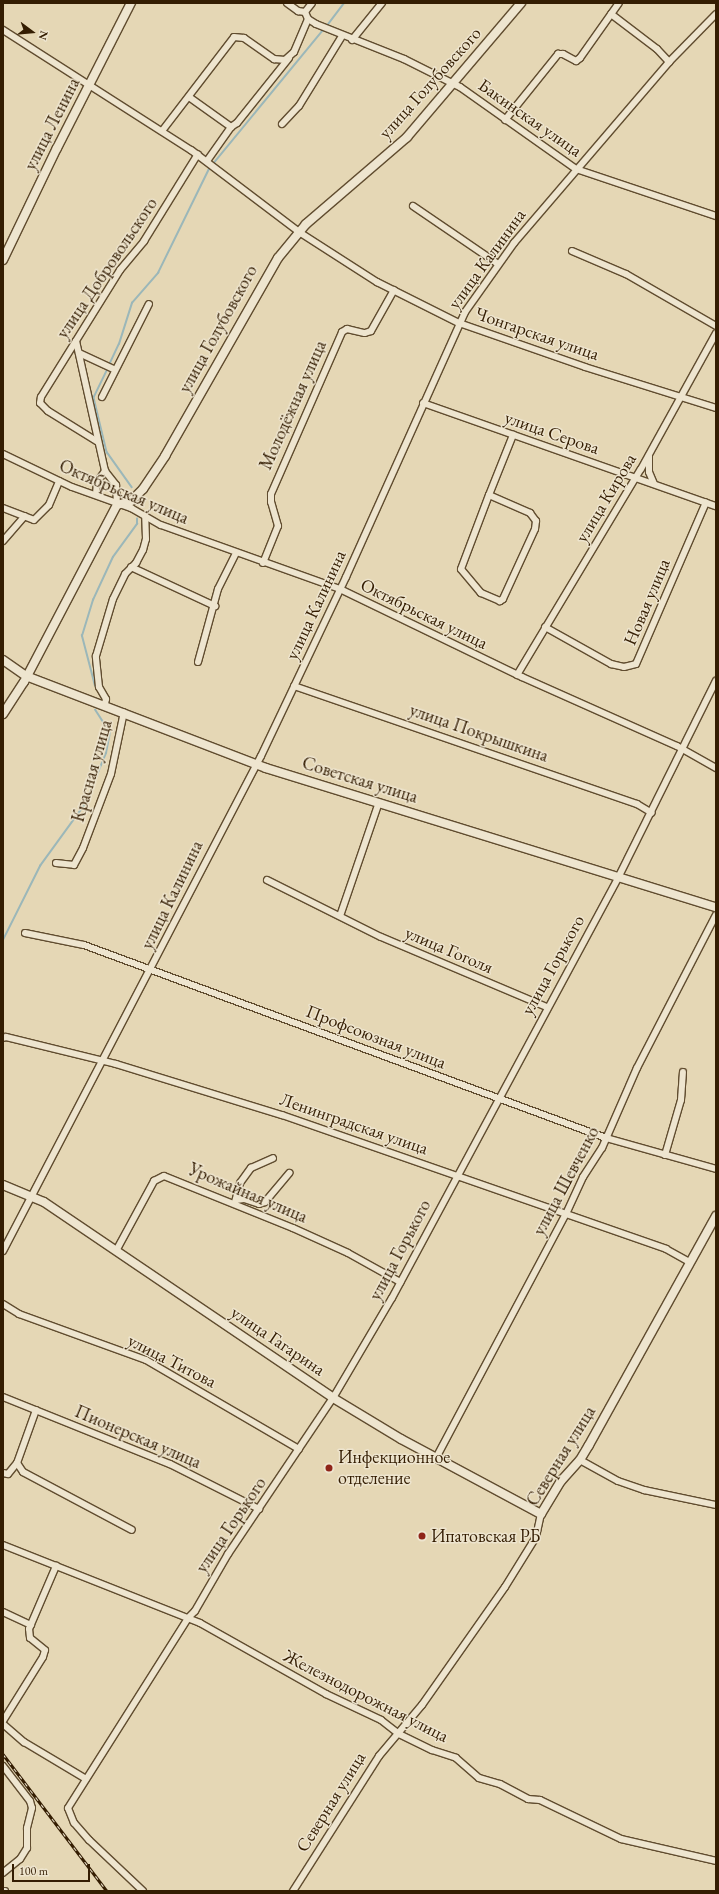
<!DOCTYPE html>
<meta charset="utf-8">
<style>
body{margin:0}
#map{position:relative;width:719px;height:1894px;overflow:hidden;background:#e5d7b5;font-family:"EB Garamond",serif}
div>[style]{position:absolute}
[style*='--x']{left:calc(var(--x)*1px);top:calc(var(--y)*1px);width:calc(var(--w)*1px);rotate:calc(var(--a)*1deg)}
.stream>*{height:1.5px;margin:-0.75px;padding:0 0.75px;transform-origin:0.75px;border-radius:0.75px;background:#9bb7b9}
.roads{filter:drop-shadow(1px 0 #604c2f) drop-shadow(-1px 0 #604c2f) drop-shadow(0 1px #604c2f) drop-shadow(0 -1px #604c2f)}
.minor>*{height:6px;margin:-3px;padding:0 3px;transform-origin:3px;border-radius:3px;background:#eee5cf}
.tertiary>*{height:8px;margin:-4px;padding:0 4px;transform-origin:4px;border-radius:4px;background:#eee5cf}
.rail>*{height:3px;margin-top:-1.5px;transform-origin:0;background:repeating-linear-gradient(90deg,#eee5cf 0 4.5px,#341d02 0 9px);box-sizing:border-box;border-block:1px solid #341d02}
.dots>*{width:11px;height:11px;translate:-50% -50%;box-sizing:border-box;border:2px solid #eee5cf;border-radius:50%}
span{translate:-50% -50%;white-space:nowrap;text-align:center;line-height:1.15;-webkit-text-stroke:3px #eee5cf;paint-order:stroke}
.street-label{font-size:18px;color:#341d02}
.poi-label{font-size:18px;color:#341d02}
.left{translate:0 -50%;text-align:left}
.frame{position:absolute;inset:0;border:4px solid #341d02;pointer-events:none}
.north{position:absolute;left:12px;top:12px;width:40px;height:40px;-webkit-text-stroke:3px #eee5cf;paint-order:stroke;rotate:106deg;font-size:11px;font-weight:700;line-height:16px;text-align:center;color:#341d02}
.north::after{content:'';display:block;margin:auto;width:14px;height:18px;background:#341d02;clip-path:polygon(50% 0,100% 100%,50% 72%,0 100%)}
.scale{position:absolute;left:12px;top:1864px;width:78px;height:18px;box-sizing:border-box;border:2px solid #341d02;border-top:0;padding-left:5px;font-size:12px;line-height:14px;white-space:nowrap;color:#341d02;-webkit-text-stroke:3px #eee5cf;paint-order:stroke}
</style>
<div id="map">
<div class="stream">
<div style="--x:326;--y:27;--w:30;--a:-53"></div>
<div style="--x:213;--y:164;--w:173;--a:-50.6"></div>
<div style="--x:109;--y:365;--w:23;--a:-65"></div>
<div style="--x:119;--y:344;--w:43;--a:-72.4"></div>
<div style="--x:132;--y:303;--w:40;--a:-49"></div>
<div style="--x:158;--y:273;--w:118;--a:-63.9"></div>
<div style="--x:108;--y:369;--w:32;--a:116"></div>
<div style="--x:94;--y:398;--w:56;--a:76.5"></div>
<div style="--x:107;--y:452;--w:43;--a:54.5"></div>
<div style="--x:95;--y:686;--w:52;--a:-104.6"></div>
<div style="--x:82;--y:636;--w:38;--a:-73"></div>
<div style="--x:93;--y:600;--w:47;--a:-65.1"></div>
<div style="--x:113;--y:557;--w:41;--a:-54"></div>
<div style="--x:137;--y:524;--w:5;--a:-90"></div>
<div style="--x:3;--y:940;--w:83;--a:-63.4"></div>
<div style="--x:40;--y:866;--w:77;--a:-54"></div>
<div style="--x:85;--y:804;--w:55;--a:-67.6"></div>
<div style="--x:106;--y:753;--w:20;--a:-79"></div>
<div style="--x:110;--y:733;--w:27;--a:-123"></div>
</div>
<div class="roads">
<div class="minor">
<div style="--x:287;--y:3;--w:14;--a:36"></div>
<div style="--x:298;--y:11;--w:7;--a:8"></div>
<div style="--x:305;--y:12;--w:8;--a:67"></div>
<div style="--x:308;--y:19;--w:9;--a:32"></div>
<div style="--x:316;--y:24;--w:95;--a:21.7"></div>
<div style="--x:404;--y:59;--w:63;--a:26.6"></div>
<div style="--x:460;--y:87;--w:142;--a:35.3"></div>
<div style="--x:576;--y:169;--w:148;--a:18.6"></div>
<div style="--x:305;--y:12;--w:11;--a:-52"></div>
<div style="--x:611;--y:14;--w:58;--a:37.3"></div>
<div style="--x:657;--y:49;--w:18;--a:47"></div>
<div style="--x:3;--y:30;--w:223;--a:32.6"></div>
<div style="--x:191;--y:150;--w:136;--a:37.2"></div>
<div style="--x:299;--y:232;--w:93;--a:32.7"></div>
<div style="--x:377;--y:282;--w:92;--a:26.6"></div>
<div style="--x:459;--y:323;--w:133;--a:19.2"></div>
<div style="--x:585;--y:367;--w:137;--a:17.4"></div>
<div style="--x:352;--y:40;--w:48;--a:-51"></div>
<div style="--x:189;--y:97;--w:52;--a:35.5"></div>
<div style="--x:231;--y:127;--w:42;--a:125.2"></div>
<div style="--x:505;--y:120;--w:85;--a:-51.2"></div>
<div style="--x:558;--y:54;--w:5;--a:0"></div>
<div style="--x:563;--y:54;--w:15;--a:28"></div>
<div style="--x:576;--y:61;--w:5;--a:-37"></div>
<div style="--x:580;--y:58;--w:67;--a:-54.7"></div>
<div style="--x:282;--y:124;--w:25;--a:-47"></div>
<div style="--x:299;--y:106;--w:82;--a:-58.4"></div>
<div style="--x:231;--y:127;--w:7;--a:-34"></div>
<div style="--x:237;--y:123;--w:83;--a:-51.3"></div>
<div style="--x:162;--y:131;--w:118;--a:-52.5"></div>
<div style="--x:234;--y:37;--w:10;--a:6"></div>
<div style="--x:244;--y:38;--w:37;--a:35"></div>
<div style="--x:274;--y:59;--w:11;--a:5"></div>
<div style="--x:285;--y:60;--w:12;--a:-42"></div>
<div style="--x:294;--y:52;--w:36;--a:-67"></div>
<div style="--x:413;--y:206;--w:103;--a:34.3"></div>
<div style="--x:572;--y:251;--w:59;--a:23.1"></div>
<div style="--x:626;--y:274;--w:104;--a:30"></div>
<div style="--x:76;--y:341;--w:133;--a:77.4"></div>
<div style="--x:105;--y:471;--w:18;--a:52"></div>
<div style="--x:116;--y:485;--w:20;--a:87"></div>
<div style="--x:79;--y:353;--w:38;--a:25"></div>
<div style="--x:102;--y:397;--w:104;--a:-63.2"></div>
<div style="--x:423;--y:403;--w:311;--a:19.4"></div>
<div style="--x:98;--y:442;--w:59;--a:-148.2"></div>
<div style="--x:48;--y:411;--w:11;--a:-135"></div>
<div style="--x:40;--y:403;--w:6;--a:-81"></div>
<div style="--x:41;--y:397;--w:150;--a:-58.1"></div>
<div style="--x:120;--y:270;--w:38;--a:-50"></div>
<div style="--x:144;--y:241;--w:102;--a:-58.2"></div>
<div style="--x:3;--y:454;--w:76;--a:25.6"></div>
<div style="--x:72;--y:487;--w:63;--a:19.6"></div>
<div style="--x:131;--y:508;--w:34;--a:30"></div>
<div style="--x:161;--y:525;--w:190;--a:19.7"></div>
<div style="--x:340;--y:589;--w:202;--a:25.8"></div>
<div style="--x:522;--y:677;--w:170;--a:24"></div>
<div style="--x:677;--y:746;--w:45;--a:29.4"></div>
<div style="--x:649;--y:456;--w:16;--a:90"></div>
<div style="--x:649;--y:472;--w:13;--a:67"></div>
<div style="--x:96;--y:494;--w:12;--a:-85"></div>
<div style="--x:97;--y:482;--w:14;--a:-54"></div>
<div style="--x:489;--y:495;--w:45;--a:23.7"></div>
<div style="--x:530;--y:513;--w:10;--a:53"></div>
<div style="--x:536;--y:521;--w:8;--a:97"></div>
<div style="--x:535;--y:529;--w:77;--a:114.6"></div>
<div style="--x:503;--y:599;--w:4;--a:146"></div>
<div style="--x:500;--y:601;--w:21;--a:-157"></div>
<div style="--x:481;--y:593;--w:31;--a:-130"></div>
<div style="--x:461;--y:569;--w:79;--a:-69.3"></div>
<div style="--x:489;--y:495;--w:65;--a:-68.2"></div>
<div style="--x:3;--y:508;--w:33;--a:21"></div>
<div style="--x:34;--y:520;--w:21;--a:-45"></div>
<div style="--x:49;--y:505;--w:26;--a:-67"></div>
<div style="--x:3;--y:541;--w:33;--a:-49"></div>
<div style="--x:263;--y:563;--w:40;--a:-68"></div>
<div style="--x:278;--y:526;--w:25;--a:-106"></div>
<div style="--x:271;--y:502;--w:8;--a:-90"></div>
<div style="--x:271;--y:494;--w:177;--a:-66.3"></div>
<div style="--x:342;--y:332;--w:6;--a:-31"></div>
<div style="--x:347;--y:329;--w:18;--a:13"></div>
<div style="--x:365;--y:333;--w:6;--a:-18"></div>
<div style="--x:371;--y:331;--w:47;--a:-60.7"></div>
<div style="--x:131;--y:567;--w:93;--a:24.9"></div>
<div style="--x:545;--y:627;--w:76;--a:29.3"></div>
<div style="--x:611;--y:664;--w:13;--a:13"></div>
<div style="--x:624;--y:667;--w:12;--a:-14"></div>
<div style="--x:636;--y:664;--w:176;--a:-66.6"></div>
<div style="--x:198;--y:662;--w:76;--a:-74.7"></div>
<div style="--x:218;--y:589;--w:40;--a:-63.4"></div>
<div style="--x:517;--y:675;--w:240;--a:-59"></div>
<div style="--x:641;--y:469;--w:155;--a:-61.1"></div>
<div style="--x:294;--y:686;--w:363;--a:19"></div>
<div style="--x:637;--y:804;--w:17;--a:31"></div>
<div style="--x:105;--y:704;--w:5;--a:-79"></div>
<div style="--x:106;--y:699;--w:14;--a:-120"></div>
<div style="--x:99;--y:687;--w:31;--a:-96"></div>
<div style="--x:96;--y:656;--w:59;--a:-73.4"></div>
<div style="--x:113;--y:599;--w:28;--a:-64"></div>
<div style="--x:125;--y:574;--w:16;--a:-45"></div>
<div style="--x:136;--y:563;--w:15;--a:-62"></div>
<div style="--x:143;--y:550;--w:11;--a:-75"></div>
<div style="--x:146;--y:539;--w:23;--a:-92"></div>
<div style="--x:56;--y:863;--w:18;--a:6"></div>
<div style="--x:74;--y:865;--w:19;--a:-62"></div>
<div style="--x:83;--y:848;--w:79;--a:-69.3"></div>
<div style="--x:111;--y:774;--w:63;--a:-78.2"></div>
<div style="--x:267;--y:880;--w:127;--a:26.6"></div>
<div style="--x:381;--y:937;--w:180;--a:22.9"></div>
<div style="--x:340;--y:916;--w:120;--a:-71.1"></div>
<div style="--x:25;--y:933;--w:60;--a:11.5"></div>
<div style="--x:84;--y:945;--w:557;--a:20.29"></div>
<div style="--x:606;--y:1138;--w:114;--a:15.7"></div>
<div style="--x:3;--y:1038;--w:3;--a:-18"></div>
<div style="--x:6;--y:1037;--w:113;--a:13.8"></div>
<div style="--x:116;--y:1064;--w:174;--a:17.1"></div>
<div style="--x:282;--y:1115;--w:407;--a:19.2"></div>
<div style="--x:666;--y:1249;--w:26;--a:29"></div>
<div style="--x:665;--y:1155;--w:57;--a:-73.8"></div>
<div style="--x:681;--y:1100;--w:28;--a:-86"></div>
<div style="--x:236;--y:1200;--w:8;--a:-7"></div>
<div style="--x:244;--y:1199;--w:16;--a:18"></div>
<div style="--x:259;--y:1204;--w:6;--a:-18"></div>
<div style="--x:265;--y:1202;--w:38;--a:-50"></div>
<div style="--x:235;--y:1202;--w:20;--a:-75"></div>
<div style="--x:240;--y:1183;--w:19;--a:-54"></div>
<div style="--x:251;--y:1168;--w:24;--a:-24"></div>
<div style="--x:3;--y:1251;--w:558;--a:-62.47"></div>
<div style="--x:261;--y:756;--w:198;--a:-64.6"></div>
<div style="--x:346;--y:577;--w:290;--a:-65.8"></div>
<div style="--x:465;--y:312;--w:85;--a:-54.6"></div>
<div style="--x:514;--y:243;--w:238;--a:-49.4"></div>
<div style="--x:669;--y:62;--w:67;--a:-45.6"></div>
<div style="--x:116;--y:1251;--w:80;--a:-61.5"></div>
<div style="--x:154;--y:1181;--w:11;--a:-27"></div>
<div style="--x:164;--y:1176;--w:139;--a:22"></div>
<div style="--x:293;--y:1228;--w:60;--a:24.4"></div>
<div style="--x:348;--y:1253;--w:60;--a:29.1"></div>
<div style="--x:3;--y:1304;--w:19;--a:32"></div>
<div style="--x:19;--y:1314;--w:135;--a:19.9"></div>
<div style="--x:146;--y:1360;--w:177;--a:30.2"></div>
<div style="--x:3;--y:1397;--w:180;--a:21.9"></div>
<div style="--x:170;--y:1464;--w:100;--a:26.8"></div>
<div style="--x:36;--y:1410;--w:56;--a:109.7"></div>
<div style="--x:17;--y:1463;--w:11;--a:56"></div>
<div style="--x:23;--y:1472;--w:123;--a:28"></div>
<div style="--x:436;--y:1458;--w:276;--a:-62"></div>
<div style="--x:566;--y:1214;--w:41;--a:-65.3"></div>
<div style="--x:583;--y:1177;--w:35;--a:-57"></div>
<div style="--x:602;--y:1148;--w:87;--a:-66.4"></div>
<div style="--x:637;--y:1068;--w:172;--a:-62.7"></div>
<div style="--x:580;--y:1460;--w:43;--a:28.9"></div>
<div style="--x:618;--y:1481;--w:28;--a:19"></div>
<div style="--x:644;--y:1490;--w:74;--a:11.8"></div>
<div style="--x:3;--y:1473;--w:5;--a:11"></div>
<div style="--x:8;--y:1474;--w:14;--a:-51"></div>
<div style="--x:3;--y:1545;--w:212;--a:21.6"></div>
<div style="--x:200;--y:1623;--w:145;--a:29.4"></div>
<div style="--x:326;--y:1694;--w:61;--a:25.3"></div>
<div style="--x:381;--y:1720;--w:23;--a:38"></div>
<div style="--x:399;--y:1734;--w:37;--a:26"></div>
<div style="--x:432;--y:1750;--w:25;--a:18"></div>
<div style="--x:456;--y:1758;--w:30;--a:41"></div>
<div style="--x:479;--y:1778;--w:22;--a:16"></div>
<div style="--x:500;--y:1784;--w:32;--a:28"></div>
<div style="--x:528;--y:1799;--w:12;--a:5"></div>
<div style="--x:540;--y:1800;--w:90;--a:25.7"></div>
<div style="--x:621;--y:1839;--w:98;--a:13"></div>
<div style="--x:3;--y:1612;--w:31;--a:25"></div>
<div style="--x:3;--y:1721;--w:75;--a:-58"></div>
<div style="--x:43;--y:1657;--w:7;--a:-74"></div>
<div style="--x:45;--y:1650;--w:19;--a:-141"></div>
<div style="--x:30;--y:1638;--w:9;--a:-96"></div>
<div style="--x:29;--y:1629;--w:69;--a:-66.8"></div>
<div style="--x:3;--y:1724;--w:28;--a:41"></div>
<div style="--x:24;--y:1742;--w:72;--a:30.8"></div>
<div style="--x:3;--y:1766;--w:44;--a:52.4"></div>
<div style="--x:30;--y:1801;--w:7;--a:74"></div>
<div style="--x:32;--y:1808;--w:21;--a:104"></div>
<div style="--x:27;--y:1828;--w:20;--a:90"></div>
<div style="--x:27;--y:1848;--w:13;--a:122"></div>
<div style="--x:20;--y:1859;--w:22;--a:141"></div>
<div style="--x:3;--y:1891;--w:2;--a:0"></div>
<div style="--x:143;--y:1891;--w:74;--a:-136.6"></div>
<div style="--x:89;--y:1840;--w:23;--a:-131"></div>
<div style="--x:74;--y:1823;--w:16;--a:-112"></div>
<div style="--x:68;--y:1808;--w:225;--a:-57.7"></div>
<div style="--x:188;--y:1618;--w:10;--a:-45"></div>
<div style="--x:195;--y:1611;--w:66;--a:-59.9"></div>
<div style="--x:228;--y:1554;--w:188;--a:-56.1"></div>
<div style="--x:333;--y:1398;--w:116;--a:-59.5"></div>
<div style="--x:392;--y:1298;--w:479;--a:-61.7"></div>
<div style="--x:619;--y:876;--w:218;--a:-63.6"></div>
<div style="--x:293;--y:1891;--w:160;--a:-57.5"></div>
<div style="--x:379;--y:1756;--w:67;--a:-49.9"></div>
<div style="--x:422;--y:1705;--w:144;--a:-54.9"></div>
<div style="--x:505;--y:1587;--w:59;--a:-58.2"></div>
<div style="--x:536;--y:1537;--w:24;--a:-78"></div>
</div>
<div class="tertiary">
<div style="--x:3;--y:260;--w:124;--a:-64.3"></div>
<div style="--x:57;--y:148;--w:163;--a:-63"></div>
<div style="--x:3;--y:660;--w:28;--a:35"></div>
<div style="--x:26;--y:676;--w:257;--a:21"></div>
<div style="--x:266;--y:768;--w:471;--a:17.2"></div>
<div style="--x:3;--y:714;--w:38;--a:-57"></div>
<div style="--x:24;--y:682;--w:200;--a:-62.3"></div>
<div style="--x:117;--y:505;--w:15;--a:-16"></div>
<div style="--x:131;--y:501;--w:17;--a:-45"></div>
<div style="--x:143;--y:489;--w:40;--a:-56"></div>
<div style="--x:165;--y:456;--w:228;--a:-60.3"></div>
<div style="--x:278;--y:258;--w:44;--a:-50.5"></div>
<div style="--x:306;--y:224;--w:133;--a:-40.7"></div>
<div style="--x:407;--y:137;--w:176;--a:-49.6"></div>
<div style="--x:3;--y:1185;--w:44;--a:22.5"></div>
<div style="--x:44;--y:1202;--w:349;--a:34.1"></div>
<div style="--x:333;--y:1398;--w:79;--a:31.1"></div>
<div style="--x:401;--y:1439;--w:159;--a:28.2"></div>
<div style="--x:541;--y:1514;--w:39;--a:-59"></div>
<div style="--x:561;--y:1481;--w:28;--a:-48"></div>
<div style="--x:580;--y:1460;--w:17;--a:-59"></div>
<div style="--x:589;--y:1445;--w:262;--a:-61"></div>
</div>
</div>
<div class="rail">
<div style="--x:3;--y:1754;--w:172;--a:52.8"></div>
</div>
<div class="dots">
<div style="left:329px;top:1468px;background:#8f2418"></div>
<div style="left:422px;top:1536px;background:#8f2418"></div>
</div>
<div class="street-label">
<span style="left:430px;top:83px;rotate:-48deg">улица Голубовского</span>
<span style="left:530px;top:118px;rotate:35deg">Бакинская улица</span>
<span style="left:52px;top:124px;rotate:-63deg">улица Ленина</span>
<span style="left:487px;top:259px;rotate:-54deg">улица Калинина</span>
<span style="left:107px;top:268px;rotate:-56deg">улица Добровольского</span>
<span style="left:218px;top:329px;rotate:-61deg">улица Голубовского</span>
<span style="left:537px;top:334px;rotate:19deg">Чонгарская улица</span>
<span style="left:293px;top:405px;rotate:-66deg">Молодёжная улица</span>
<span style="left:552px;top:433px;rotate:19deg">улица Серова</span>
<span style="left:124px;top:492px;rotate:23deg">Октябрьская улица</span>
<span style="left:606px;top:498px;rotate:-59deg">улица Кирова</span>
<span style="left:647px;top:602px;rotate:-67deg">Новая улица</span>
<span style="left:316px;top:605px;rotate:-65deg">улица Калинина</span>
<span style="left:424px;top:614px;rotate:26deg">Октябрьская улица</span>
<span style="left:479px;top:733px;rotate:19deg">улица Покрышкина</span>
<span style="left:92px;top:771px;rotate:-74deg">Красная улица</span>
<span style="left:360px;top:780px;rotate:17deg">Советская улица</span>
<span style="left:172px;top:895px;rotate:-64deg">улица Калинина</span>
<span style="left:449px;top:950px;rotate:23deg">улица Гоголя</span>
<span style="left:553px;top:965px;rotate:-61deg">улица Горького</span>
<span style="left:376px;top:1037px;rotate:21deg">Профсоюзная улица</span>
<span style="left:354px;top:1124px;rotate:19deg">Ленинградская улица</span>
<span style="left:566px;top:1181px;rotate:-62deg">улица Шевченко</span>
<span style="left:248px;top:1193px;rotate:23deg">Урожайная улица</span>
<span style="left:400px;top:1250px;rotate:-62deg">улица Горького</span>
<span style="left:278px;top:1341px;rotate:34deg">улица Гагарина</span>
<span style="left:172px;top:1361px;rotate:27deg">улица Титова</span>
<span style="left:138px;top:1437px;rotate:23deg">Пионерская улица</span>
<span style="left:561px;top:1456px;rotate:-58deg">Северная улица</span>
<span style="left:231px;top:1525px;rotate:-56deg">улица Горького</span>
<span style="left:366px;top:1696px;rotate:27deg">Железнодорожная улица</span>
<span style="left:331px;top:1802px;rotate:-58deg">Северная улица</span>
</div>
<div class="poi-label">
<span class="left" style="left:338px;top:1468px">Инфекционное<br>отделение</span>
<span class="left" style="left:431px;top:1536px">Ипатовская РБ</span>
</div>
<div class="frame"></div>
<div class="north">N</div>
<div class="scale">100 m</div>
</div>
